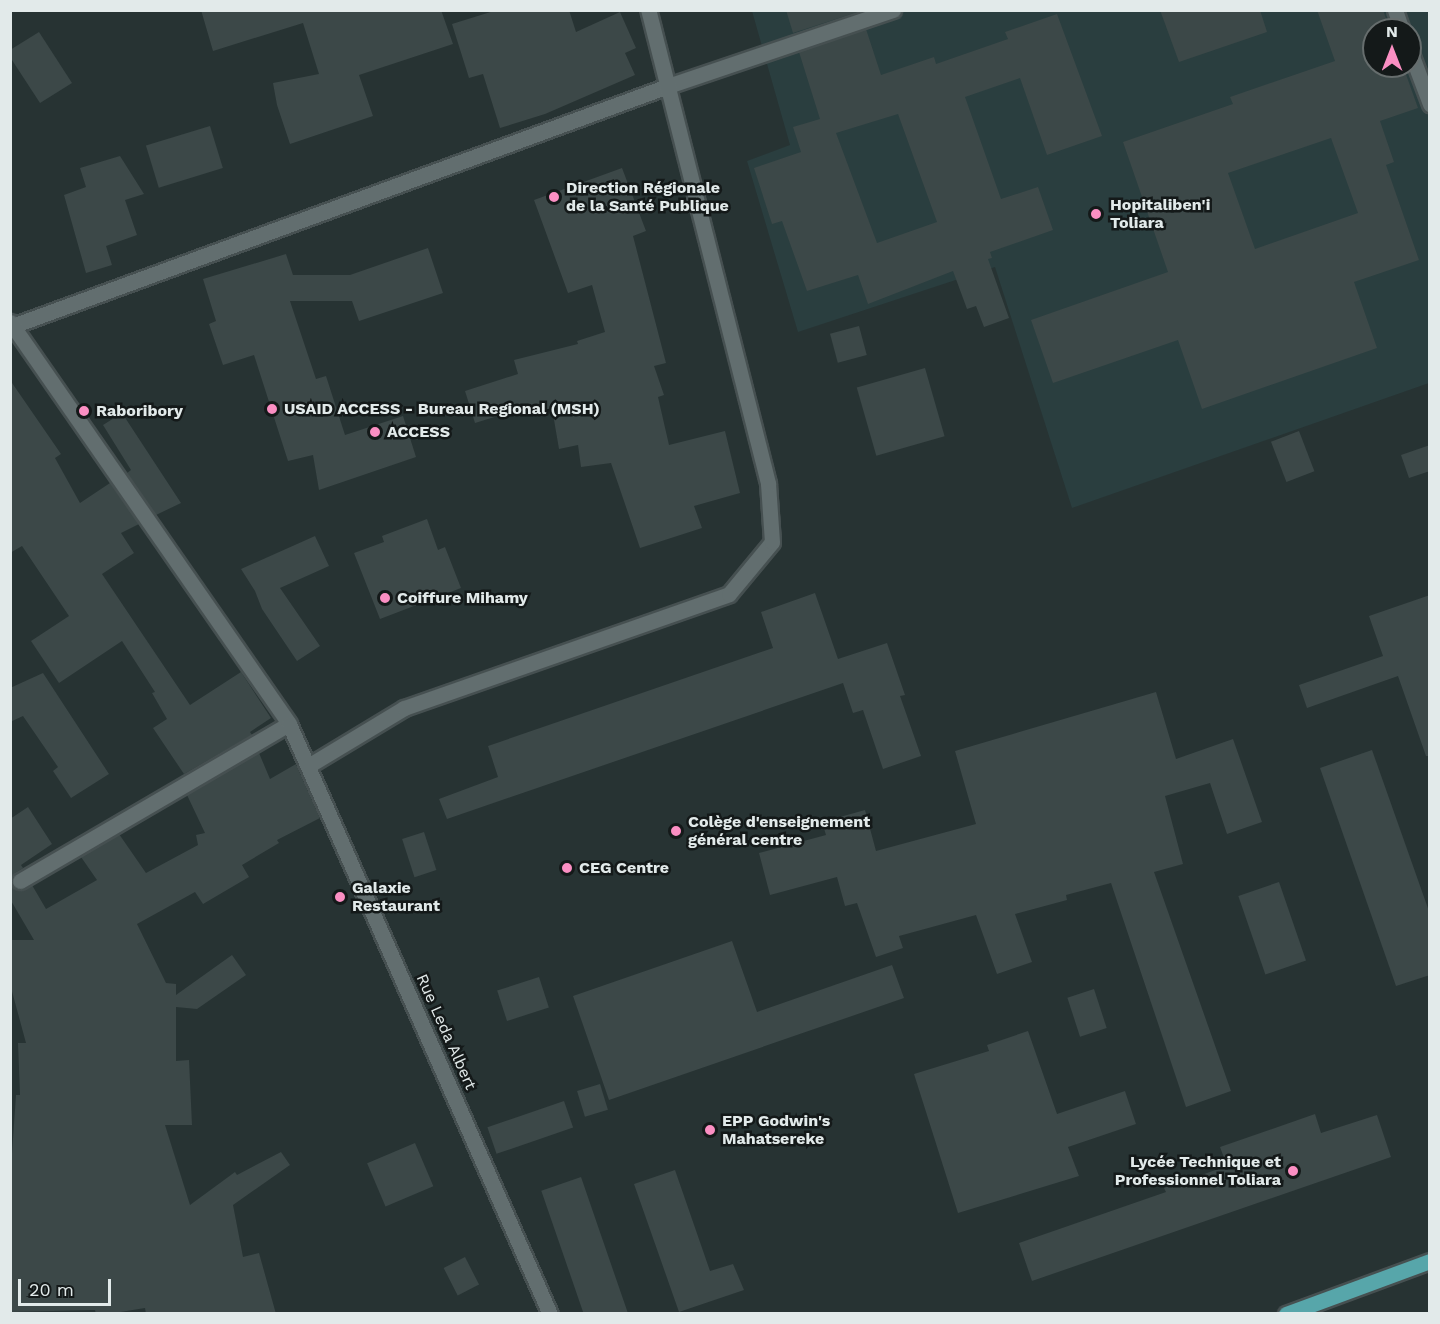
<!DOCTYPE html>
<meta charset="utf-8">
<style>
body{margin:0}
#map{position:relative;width:1440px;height:1324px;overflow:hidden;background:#273333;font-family:"Work Sans",sans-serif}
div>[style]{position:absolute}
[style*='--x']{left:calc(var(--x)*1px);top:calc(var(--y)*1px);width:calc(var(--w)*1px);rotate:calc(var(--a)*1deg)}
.built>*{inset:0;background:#2a3e3f}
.building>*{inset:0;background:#3c4848;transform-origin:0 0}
.roads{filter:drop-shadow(2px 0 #465051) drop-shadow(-2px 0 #465051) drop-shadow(0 2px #465051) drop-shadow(0 -2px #465051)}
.service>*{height:15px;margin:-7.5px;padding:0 7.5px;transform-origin:7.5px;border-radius:7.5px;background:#626e6f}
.minor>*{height:15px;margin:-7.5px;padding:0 7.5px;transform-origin:7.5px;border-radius:7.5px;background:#626e6f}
.tertiary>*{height:15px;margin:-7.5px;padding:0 7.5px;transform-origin:7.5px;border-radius:7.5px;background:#626e6f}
.primary>*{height:15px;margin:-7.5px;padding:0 7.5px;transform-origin:7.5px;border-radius:7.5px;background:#57a6aa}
.dots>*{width:16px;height:16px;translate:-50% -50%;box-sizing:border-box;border:3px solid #141919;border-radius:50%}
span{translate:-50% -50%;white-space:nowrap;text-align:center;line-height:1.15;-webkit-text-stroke:5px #141919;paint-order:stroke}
.poi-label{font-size:16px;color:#e2eaea;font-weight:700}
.left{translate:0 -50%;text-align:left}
.right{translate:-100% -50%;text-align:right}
.street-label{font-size:16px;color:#e2eaea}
.frame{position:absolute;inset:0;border:12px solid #e2eaea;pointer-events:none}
.north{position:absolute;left:1362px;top:18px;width:60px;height:60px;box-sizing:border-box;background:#141919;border:2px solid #666d6d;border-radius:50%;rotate:0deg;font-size:16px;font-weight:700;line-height:24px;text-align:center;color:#e2eaea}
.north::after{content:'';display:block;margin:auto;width:21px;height:27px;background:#fb8fc3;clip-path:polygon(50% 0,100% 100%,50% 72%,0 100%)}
.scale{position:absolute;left:18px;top:1279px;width:93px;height:27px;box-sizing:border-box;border:3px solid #e2eaea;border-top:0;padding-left:8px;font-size:18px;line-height:21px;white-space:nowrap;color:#e2eaea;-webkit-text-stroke:4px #141919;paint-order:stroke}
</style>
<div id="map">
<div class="built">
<div style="clip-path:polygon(evenodd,752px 11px,1429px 11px,1429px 383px,1072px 508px,995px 267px,798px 332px,747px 161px,790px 145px,752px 11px,1374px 30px,1410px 30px,1410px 66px,1374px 66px,1374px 30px)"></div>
</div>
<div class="building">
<div style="clip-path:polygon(201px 10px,441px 10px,453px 44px,359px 75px,373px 116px,290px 144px,277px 105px,273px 83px,319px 74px,303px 23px,213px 51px)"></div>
<div style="clip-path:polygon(497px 10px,569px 10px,576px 32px,620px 12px,636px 48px,625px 53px,635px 75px,545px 114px,500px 128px,483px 74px,469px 78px,452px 24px)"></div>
<div style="clip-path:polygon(786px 10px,860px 10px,861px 11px,793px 33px)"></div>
<div style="clip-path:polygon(1160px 10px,1260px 10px,1267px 32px,1179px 62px)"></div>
<div style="clip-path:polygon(evenodd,1317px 10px,1383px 10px,1390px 30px,1374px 30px,1374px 66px,1403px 66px,1418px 108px,1380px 121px,1394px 162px,1386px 165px,1419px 260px,1354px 282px,1377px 348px,1202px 409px,1178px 340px,1053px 383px,1031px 320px,1168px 272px,1123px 142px,1233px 104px,1230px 97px,1335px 61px,1317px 10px,1331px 138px,1358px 213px,1255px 249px,1228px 173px,1331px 138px)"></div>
<div style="clip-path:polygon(evenodd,1057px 14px,1102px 136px,1047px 155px,1020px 78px,965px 97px,1001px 199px,1038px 187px,1053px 230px,990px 252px,992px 258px,988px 259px,1009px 318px,984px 327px,976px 306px,967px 309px,953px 271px,868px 304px,858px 275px,807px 291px,782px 221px,772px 224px,754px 168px,801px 152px,793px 127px,820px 119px,799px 52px,866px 29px,881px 75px,934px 57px,936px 64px,1008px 39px,1005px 32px,1057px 14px,898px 114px,937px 222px,877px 243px,836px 133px,898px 114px)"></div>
<div style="clip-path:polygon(39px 32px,72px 83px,40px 103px,10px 57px,10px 50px)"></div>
<div style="left:210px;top:126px;width:44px;height:67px;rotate:73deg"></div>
<div style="clip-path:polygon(120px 156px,144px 194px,125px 200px,137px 235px,106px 246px,112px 265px,86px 273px,64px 195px,86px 187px,80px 168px)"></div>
<div style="clip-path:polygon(622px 168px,646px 231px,633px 236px,666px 363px,654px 366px,664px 395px,658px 397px,669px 445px,725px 431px,740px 493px,694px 506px,702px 528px,640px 548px,611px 463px,581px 467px,578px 445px,559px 449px,552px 408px,529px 414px,527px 407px,475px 423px,465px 391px,518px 374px,514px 360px,578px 344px,577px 341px,605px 332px,592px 285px,568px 293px,534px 200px)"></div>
<div style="clip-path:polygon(428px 248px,443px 293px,359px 321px,352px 301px,290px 301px,316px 379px,326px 376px,345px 435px,403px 416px,416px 457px,319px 490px,313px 455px,288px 461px,254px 355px,223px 365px,209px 324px,216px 321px,203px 279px,286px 254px,293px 275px,350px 275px)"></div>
<div style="left:859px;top:326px;width:30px;height:30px;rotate:75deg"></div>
<div style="left:925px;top:368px;width:71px;height:71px;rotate:74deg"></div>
<div style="clip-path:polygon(10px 380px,61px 454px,55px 458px,80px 503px,110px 483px,139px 524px,121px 533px,134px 553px,102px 574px,190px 705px,241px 672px,271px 718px,250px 732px,252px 735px,184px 774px,153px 728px,167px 719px,152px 693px,155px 692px,122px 641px,59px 683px,31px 641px,69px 616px,22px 546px,10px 553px)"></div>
<div style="clip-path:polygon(122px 413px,181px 503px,156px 515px,127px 473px,131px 470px,103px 425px)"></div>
<div style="left:1299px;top:431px;width:43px;height:30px;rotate:69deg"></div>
<div style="clip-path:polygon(1430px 445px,1430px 471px,1409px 478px,1401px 455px)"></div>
<div style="clip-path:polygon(427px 519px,438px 550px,445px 547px,461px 588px,380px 619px,354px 553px,384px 542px,382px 536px)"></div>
<div style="clip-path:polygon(315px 536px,329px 566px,280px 588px,320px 646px,297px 661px,262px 609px,255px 591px,241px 569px)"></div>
<div style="clip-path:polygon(815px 593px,838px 659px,887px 643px,905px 695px,900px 696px,921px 756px,883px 769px,863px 710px,853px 713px,843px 683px,447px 819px,439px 799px,498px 777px,488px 746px,773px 648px,761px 612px)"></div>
<div style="clip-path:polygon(1430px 595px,1430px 756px,1426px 756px,1398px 676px,1307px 708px,1299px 685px,1383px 656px,1369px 616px)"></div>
<div style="clip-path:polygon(43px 673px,109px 774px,71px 798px,53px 771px,58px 767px,23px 716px,10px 722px,10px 688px)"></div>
<div style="clip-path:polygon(1156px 692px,1176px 759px,1233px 739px,1262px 822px,1227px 834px,1210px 783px,1165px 796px,1183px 864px,1154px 872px,1231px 1091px,1186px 1107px,1111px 883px,1066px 895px,1067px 900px,1015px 914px,1032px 962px,997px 974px,976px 915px,899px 936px,903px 948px,876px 957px,857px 903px,845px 906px,837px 877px,770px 895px,759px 853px,826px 835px,822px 822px,865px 810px,876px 851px,976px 824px,955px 751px)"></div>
<div style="clip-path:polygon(1372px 750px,1430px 914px,1430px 975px,1396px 986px,1320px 768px)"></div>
<div style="clip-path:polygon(259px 753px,270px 779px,296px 764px,320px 818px,277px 840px,279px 843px,242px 865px,249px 877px,203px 904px,195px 892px,137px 924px,166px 983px,176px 984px,176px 995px,232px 955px,246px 975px,197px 1009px,176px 1007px,176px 1061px,189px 1060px,192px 1125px,165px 1125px,190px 1205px,235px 1172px,237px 1175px,281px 1152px,290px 1165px,233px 1205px,243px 1257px,259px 1253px,276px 1314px,146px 1314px,145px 1308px,108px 1314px,96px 1314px,95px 1310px,10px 1312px,10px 1182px,16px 1095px,20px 1095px,18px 1043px,26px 1043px,10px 984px,10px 940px,34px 940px,10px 899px,10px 882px,15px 889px,19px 891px,32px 885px,46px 909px,97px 880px,81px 857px,119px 834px,146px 873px,198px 845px,196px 835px,205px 833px,187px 795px)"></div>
<div style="clip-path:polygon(28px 807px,52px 844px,21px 865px,23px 868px,15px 873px,10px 880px,10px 819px)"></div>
<div style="left:424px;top:832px;width:40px;height:23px;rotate:72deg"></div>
<div style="left:1279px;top:882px;width:83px;height:43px;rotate:71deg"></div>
<div style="clip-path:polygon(732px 941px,757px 1012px,892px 965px,904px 998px,609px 1100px,573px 996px)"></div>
<div style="left:539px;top:977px;width:32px;height:44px;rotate:72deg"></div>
<div style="left:1094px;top:989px;width:41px;height:28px;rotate:72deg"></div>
<div style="clip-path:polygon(1028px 1031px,1057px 1114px,1125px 1091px,1136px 1124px,1068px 1147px,1079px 1176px,958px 1213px,914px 1074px,989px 1051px,987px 1045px)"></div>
<div style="left:600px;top:1084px;width:27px;height:24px;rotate:73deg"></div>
<div style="left:564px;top:1101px;width:28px;height:81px;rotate:71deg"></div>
<div style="clip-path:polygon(1315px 1114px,1321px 1133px,1377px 1115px,1391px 1157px,1032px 1281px,1019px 1243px,1166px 1192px,1164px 1188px,1227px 1166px,1220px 1147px)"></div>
<div style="left:415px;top:1143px;width:47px;height:52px;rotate:67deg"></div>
<div style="clip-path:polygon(675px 1170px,710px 1271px,733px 1264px,744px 1290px,679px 1312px,634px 1184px)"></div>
<div style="left:581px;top:1177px;width:145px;height:42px;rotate:71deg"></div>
<div style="left:465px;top:1257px;width:31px;height:24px;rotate:63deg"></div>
</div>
<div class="roads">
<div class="service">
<div style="--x:1395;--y:10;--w:21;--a:71"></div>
<div style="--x:1410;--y:51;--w:57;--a:69.3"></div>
<div style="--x:665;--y:87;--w:241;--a:-18.7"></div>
<div style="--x:20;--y:881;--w:311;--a:-30.3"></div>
</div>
<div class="minor">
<div style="--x:15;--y:325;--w:692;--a:-20.11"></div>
<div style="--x:308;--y:766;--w:112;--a:-31.1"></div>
<div style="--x:404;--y:708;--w:344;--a:-19.3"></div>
<div style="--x:729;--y:594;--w:67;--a:-50.4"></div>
<div style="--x:772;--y:542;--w:59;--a:-93.9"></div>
<div style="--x:768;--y:483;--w:488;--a:-104.2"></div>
</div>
<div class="tertiary">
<div style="--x:10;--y:322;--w:489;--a:55.2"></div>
<div style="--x:289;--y:724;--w:645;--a:66.14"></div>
</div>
<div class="primary">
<div style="--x:1286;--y:1314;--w:153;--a:-20.2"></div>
</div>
</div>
<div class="dots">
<div style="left:554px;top:197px;background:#fb8fc3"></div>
<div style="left:1096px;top:214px;background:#fb8fc3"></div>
<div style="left:272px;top:409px;background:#fb8fc3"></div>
<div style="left:84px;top:411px;background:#fb8fc3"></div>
<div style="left:375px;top:432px;background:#fb8fc3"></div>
<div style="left:385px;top:598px;background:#fb8fc3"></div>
<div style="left:676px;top:831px;background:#fb8fc3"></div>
<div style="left:567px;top:868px;background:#fb8fc3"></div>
<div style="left:340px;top:897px;background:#fb8fc3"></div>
<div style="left:710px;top:1130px;background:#fb8fc3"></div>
<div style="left:1293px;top:1171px;background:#fb8fc3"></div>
</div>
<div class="poi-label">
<span class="left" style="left:566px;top:197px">Direction Régionale<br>de la Santé Publique</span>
<span class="left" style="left:1110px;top:214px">Hopitaliben'i<br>Toliara</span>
<span class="left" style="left:284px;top:409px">USAID ACCESS - Bureau Regional (MSH)</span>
<span class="left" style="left:96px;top:411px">Raboribory</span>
<span class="left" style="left:387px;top:432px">ACCESS</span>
<span class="left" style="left:397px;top:598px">Coiffure Mihamy</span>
<span class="left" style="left:688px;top:831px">Colège d'enseignement<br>général centre</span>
<span class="left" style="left:579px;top:868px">CEG Centre</span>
<span class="left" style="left:352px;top:897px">Galaxie<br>Restaurant</span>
<span class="left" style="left:722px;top:1130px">EPP Godwin's<br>Mahatsereke</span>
<span class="right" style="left:1281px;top:1171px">Lycée Technique et<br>Professionnel Toliara</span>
</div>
<div class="street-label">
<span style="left:446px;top:1032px;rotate:66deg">Rue Leda Albert</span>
</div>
<div class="frame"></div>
<div class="north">N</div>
<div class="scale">20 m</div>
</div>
